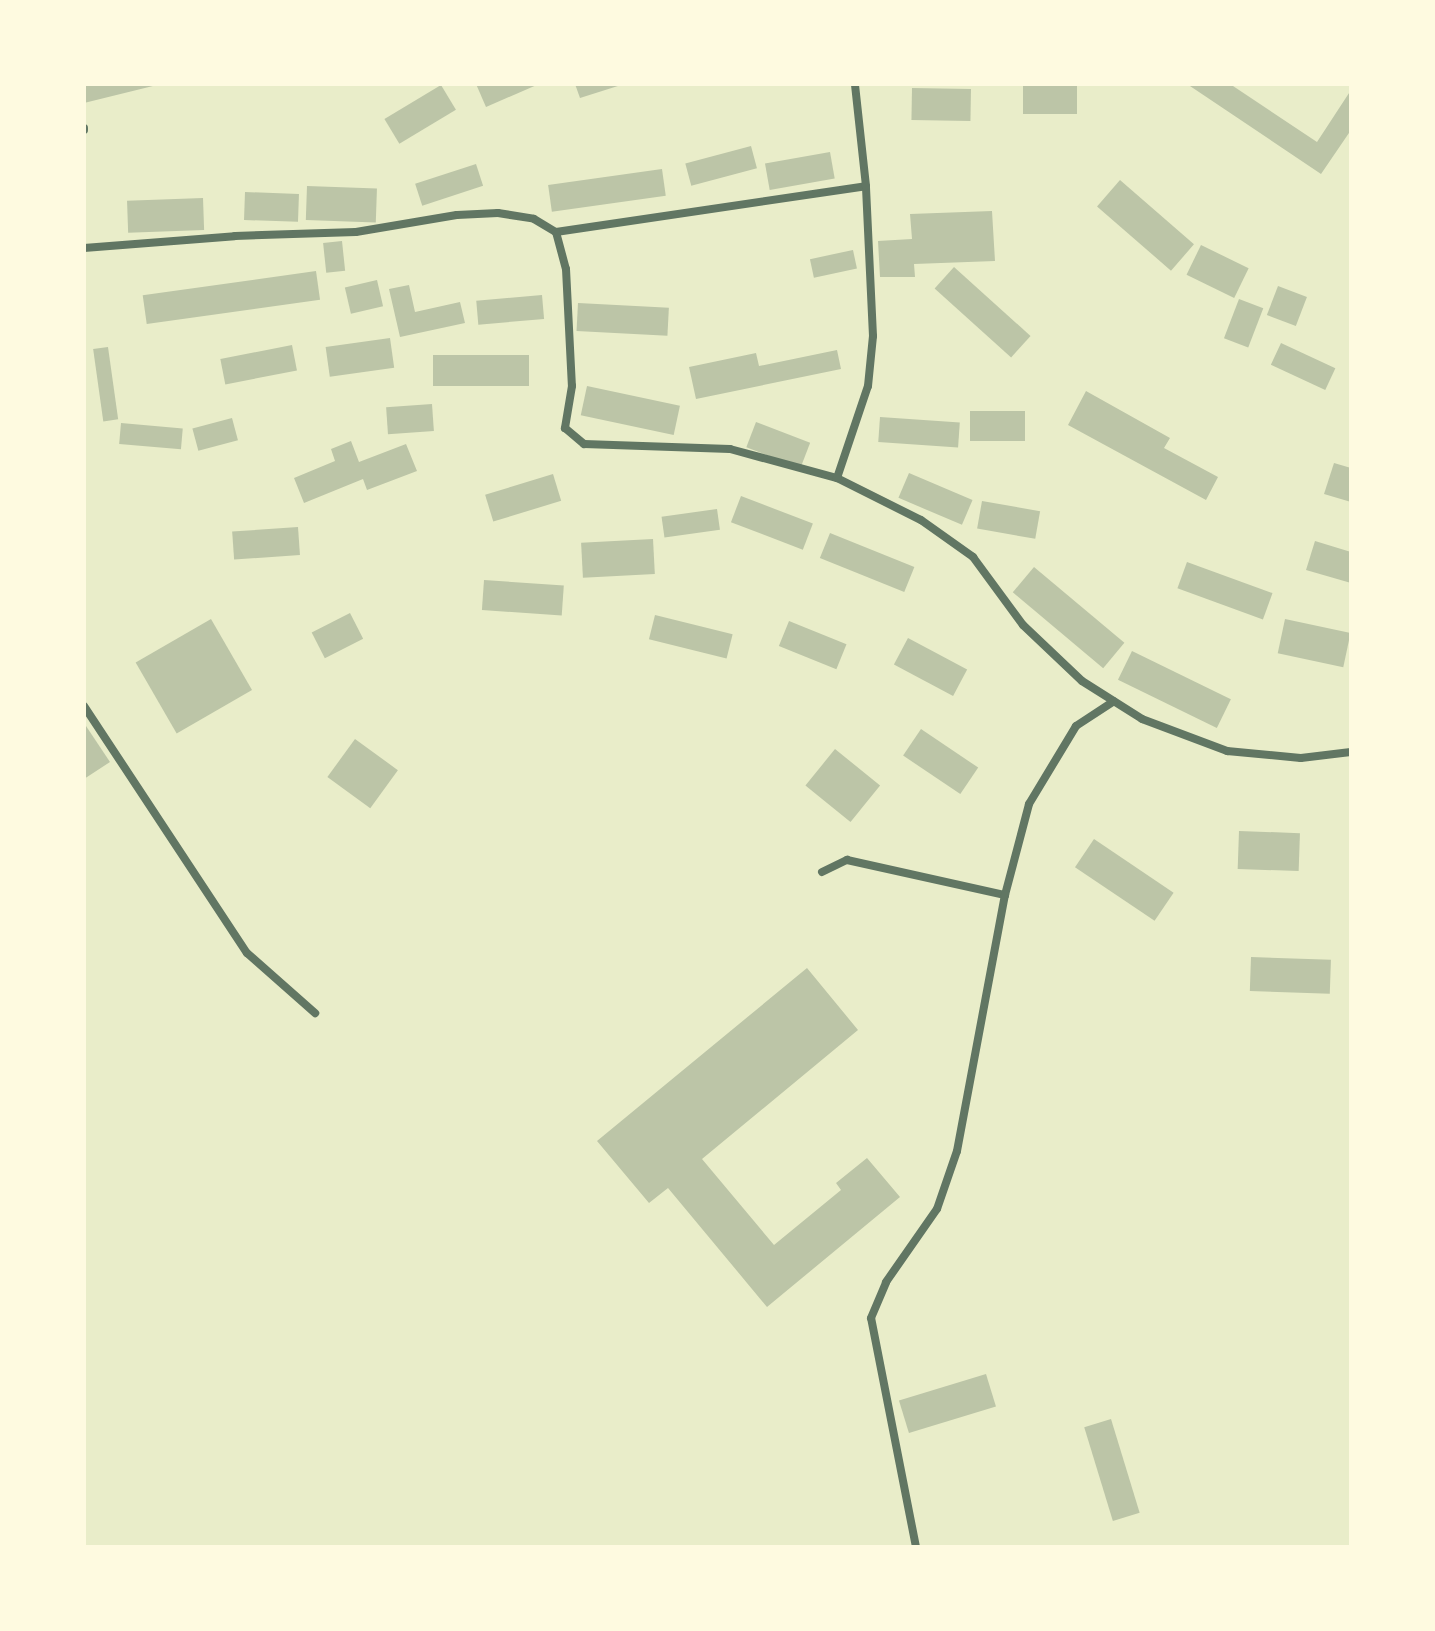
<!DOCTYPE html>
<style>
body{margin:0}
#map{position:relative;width:1435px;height:1631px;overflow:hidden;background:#e9edc9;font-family:"Varela Round",sans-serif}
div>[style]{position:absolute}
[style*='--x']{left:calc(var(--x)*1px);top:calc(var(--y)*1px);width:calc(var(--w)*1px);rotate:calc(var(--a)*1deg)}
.building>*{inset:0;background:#bcc5a7;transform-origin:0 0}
.minor>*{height:8px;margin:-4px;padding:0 4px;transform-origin:4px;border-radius:4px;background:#617663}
span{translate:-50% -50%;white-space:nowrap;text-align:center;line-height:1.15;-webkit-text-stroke:7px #fefae0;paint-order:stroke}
.frame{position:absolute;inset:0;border:86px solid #fefae0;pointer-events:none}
</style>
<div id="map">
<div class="building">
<div style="clip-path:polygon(84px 84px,157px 84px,157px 85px,84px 103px)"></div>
<div style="clip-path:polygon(476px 84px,539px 84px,486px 107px)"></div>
<div style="clip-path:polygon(575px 84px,621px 84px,621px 85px,580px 98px)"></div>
<div style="left:1023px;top:84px;width:54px;height:30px"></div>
<div style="clip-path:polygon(1187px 84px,1230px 84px,1317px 142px,1351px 90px,1351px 130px,1321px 174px)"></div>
<div style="left:441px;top:85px;width:29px;height:66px;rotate:59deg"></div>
<div style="left:912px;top:88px;width:59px;height:32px;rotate:1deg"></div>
<div style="left:751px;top:146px;width:23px;height:68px;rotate:75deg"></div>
<div style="left:830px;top:152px;width:27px;height:66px;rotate:80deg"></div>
<div style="left:476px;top:164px;width:23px;height:64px;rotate:72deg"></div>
<div style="left:662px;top:169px;width:27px;height:115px;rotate:82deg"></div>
<div style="left:1120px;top:180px;width:98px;height:35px;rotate:41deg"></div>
<div style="left:307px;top:186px;width:70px;height:34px;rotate:2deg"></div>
<div style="left:245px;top:192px;width:54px;height:28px;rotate:2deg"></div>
<div style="left:203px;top:198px;width:32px;height:76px;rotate:88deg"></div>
<div style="clip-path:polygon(992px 211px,995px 261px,914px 264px,915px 277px,880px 277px,878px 241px,912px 239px,910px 214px)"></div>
<div style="left:342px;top:241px;width:30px;height:19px;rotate:84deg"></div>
<div style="left:1201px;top:245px;width:53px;height:33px;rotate:26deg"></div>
<div style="left:853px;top:250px;width:19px;height:44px;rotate:78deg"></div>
<div style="left:954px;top:267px;width:103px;height:29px;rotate:42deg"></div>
<div style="left:316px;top:271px;width:29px;height:175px;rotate:82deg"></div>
<div style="left:377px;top:280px;width:27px;height:33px;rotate:77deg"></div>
<div style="clip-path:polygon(409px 285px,415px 312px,460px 302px,465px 323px,400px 337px,389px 289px)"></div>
<div style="left:1278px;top:286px;width:31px;height:31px;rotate:21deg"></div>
<div style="left:542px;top:295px;width:24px;height:66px;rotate:85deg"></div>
<div style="left:1239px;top:299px;width:26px;height:42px;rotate:21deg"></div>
<div style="left:578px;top:303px;width:91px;height:28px;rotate:3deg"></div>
<div style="left:390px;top:338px;width:30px;height:65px;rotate:82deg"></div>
<div style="left:1281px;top:343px;width:60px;height:24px;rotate:25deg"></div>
<div style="left:292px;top:345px;width:26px;height:73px;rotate:79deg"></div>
<div style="left:108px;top:347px;width:73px;height:15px;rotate:82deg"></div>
<div style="clip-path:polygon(837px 350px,841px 369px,696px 399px,689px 367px,756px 353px,759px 366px)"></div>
<div style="left:529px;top:355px;width:31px;height:96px;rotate:90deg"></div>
<div style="left:587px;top:386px;width:95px;height:30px;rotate:12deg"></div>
<div style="clip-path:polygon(1086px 391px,1170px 438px,1164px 448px,1218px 477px,1206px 500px,1068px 425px)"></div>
<div style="left:432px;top:404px;width:27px;height:46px;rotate:86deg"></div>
<div style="left:970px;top:411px;width:55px;height:30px"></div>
<div style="left:880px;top:417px;width:80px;height:25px;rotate:4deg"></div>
<div style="left:232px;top:418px;width:23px;height:41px;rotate:75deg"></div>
<div style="left:756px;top:422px;width:58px;height:27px;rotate:21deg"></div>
<div style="left:121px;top:423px;width:62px;height:21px;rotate:5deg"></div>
<div style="clip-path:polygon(351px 441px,359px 462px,406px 444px,417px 471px,367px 490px,363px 479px,304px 503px,294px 478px,335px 461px,331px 449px)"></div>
<div style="clip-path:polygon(1334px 463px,1351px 468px,1351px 502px,1324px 494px)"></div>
<div style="left:909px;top:473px;width:69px;height:27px;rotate:23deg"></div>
<div style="left:553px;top:474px;width:28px;height:71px;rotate:73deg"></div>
<div style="left:741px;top:496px;width:77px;height:28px;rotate:21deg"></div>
<div style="left:982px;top:501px;width:59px;height:28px;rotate:10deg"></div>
<div style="left:717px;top:509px;width:21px;height:56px;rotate:82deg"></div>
<div style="left:298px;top:527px;width:28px;height:66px;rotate:86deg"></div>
<div style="left:830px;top:533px;width:91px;height:27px;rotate:22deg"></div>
<div style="left:653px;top:539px;width:35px;height:72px;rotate:87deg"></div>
<div style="clip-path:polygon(1315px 541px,1351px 552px,1351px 583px,1306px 570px)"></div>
<div style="left:1187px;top:562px;width:91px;height:28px;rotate:20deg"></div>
<div style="left:1034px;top:567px;width:118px;height:33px;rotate:40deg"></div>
<div style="left:484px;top:580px;width:80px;height:30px;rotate:4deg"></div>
<div style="left:350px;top:613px;width:29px;height:43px;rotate:63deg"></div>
<div style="left:655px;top:615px;width:80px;height:25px;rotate:14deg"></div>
<div style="left:211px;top:619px;width:82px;height:87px;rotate:60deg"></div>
<div style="left:1285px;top:619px;width:67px;height:35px;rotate:12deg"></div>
<div style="left:789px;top:621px;width:62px;height:27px;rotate:22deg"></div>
<div style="left:908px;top:638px;width:67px;height:30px;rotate:28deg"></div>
<div style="left:1132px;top:651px;width:110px;height:32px;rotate:26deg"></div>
<div style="clip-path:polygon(84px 723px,110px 762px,84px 779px)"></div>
<div style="left:921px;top:729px;width:69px;height:32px;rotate:34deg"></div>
<div style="left:355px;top:739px;width:53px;height:47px;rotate:36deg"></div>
<div style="left:835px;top:749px;width:58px;height:47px;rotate:39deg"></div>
<div style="left:1239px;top:831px;width:61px;height:38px;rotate:2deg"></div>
<div style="left:1094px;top:839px;width:96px;height:34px;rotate:34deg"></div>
<div style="left:1251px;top:957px;width:80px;height:34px;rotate:2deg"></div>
<div style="clip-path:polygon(807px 968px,858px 1030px,702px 1159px,774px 1245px,841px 1190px,836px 1183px,867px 1158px,900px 1197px,767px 1307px,668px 1188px,649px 1203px,597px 1141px)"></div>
<div style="left:986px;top:1374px;width:34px;height:91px;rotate:73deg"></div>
<div style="left:1111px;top:1419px;width:98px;height:28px;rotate:73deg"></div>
</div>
<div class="minor">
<div style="--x:84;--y:130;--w:2;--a:-90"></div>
<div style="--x:556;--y:232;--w:313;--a:-8.4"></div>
<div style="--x:84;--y:248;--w:151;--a:-4.5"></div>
<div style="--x:235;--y:236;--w:121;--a:-1.9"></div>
<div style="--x:356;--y:232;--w:102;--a:-9.6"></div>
<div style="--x:457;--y:215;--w:41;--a:-2.8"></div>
<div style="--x:498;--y:213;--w:36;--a:9"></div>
<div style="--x:534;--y:219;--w:26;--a:31"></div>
<div style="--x:556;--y:232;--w:38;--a:75"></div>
<div style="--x:566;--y:269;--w:117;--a:87.1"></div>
<div style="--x:572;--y:386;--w:43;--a:99.5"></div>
<div style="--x:565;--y:428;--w:25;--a:40"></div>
<div style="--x:584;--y:444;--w:146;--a:2"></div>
<div style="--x:730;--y:449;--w:111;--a:15.2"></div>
<div style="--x:837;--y:478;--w:94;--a:26.6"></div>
<div style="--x:921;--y:520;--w:64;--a:35.4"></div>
<div style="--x:973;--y:557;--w:84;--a:53.7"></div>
<div style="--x:1023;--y:625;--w:81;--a:43.5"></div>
<div style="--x:1082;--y:681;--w:71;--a:32.3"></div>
<div style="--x:1142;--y:719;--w:91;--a:20.6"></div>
<div style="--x:1227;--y:751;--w:74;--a:5.4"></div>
<div style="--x:1301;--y:758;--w:50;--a:-6.8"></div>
<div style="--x:837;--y:478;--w:97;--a:-71.4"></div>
<div style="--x:868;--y:386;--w:50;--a:-84.3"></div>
<div style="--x:873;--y:336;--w:150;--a:-92.7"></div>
<div style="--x:866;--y:186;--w:103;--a:-96.2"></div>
<div style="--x:84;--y:706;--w:296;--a:56.6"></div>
<div style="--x:247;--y:953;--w:91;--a:41.4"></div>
<div style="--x:822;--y:872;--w:28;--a:-26"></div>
<div style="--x:847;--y:860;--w:162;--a:12.5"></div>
<div style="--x:916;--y:1547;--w:233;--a:-101.1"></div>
<div style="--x:871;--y:1318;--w:39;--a:-67"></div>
<div style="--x:886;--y:1282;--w:89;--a:-55.1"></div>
<div style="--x:937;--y:1209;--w:61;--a:-71"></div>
<div style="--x:957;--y:1151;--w:260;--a:-79.4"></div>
<div style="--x:1005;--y:895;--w:94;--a:-75.2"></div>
<div style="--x:1029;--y:804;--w:91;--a:-58.9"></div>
<div style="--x:1076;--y:726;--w:45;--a:-33.3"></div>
</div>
<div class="frame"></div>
</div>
